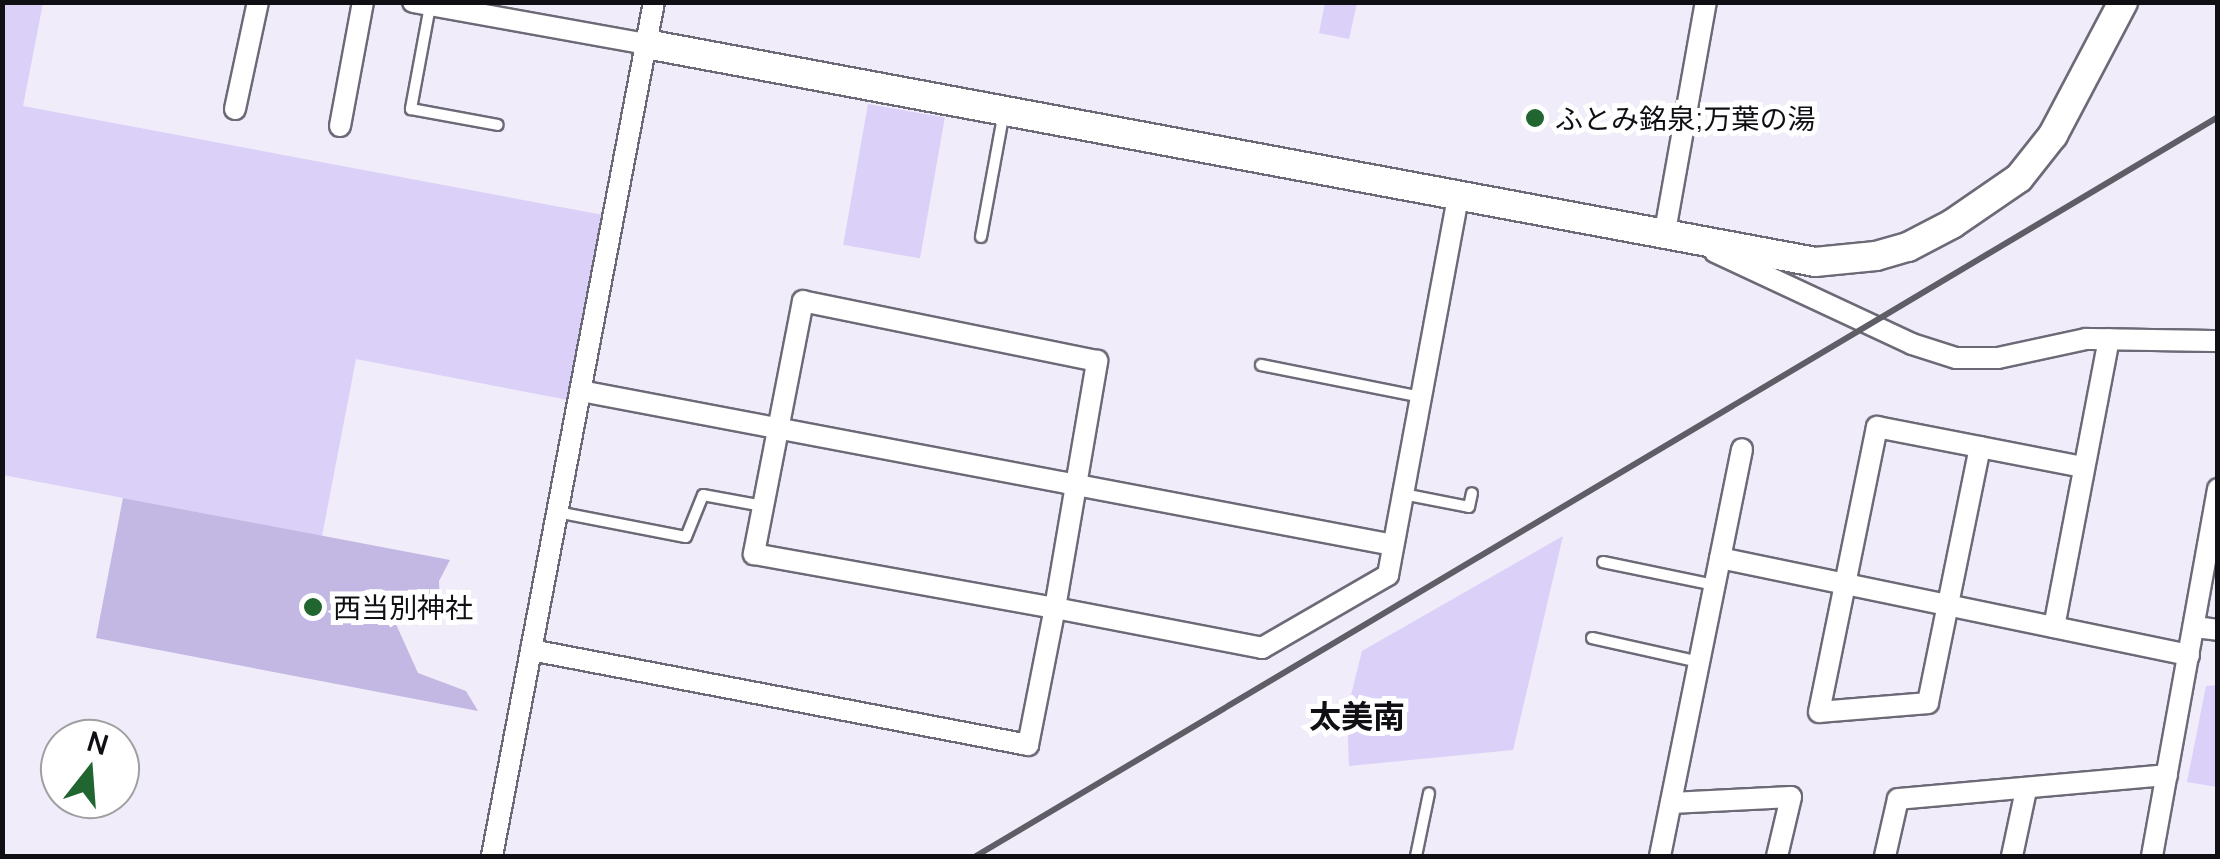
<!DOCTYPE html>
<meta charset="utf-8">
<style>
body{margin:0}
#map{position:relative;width:2220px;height:859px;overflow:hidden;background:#f0ecfa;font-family:Manrope,"Noto Sans JP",sans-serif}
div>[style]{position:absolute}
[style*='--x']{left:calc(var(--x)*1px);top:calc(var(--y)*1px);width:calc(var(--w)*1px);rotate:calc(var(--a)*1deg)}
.green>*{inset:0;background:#dbd0f8;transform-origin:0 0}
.forest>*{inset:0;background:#c3b7e3}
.roads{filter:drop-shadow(2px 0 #6d6a77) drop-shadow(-2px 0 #6d6a77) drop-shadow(0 2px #6d6a77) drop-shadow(0 -2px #6d6a77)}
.lane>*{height:10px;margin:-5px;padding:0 5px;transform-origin:5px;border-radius:5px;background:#fff}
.street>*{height:20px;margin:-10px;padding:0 10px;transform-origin:10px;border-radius:10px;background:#fff}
.secondary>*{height:28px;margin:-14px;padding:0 14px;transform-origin:14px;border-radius:14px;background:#fff}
.rail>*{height:6px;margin:-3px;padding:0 3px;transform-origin:3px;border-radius:3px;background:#5f5d66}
.dots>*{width:28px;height:28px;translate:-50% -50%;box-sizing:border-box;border:5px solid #fff;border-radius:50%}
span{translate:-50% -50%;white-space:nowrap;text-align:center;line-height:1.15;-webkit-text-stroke:10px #fff;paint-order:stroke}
.poi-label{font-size:28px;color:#100f14}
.left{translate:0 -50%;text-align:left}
.quarter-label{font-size:32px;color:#100f14;font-weight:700}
.frame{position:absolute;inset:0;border:5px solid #100f14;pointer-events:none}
.north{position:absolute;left:40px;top:719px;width:100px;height:100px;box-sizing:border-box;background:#fff;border:2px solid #9f9fa1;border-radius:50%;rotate:17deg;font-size:28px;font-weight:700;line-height:40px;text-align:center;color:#100f14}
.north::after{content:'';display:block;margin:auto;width:35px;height:45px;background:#216530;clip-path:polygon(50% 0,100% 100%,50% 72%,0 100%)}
</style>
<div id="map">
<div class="green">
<div style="clip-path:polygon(2px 3px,43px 3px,23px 106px,603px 215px,568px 400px,356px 359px,322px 536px,3px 475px)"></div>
<div style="clip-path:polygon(1325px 3px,1357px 3px,1349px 39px,1319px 33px)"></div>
<div style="left:868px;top:104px;width:78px;height:143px;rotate:10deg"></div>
<div style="clip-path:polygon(1563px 536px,1513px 750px,1349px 766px,1347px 711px,1362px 651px)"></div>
<div style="clip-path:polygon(2217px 685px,2218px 685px,2217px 787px,2187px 782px,2206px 686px)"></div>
</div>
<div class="forest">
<div style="clip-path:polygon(123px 498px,450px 560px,439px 581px,440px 609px,421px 608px,395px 622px,418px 673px,466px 691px,478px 711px,96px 638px)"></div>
</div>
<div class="roads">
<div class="lane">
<div style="--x:430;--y:6;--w:105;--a:100.5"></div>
<div style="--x:411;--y:109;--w:88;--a:10.4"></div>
<div style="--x:981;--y:237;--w:127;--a:-79.6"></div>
<div style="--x:1261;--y:365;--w:163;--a:11.3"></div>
<div style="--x:1403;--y:494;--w:67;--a:11.1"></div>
<div style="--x:1469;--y:507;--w:14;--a:-78"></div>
<div style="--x:557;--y:512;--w:131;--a:11"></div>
<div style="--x:686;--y:537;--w:45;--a:-68"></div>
<div style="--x:703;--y:495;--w:61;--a:10.4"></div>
<div style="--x:1603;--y:562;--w:113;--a:11.7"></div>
<div style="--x:1592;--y:638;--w:110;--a:12.6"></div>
<div style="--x:1416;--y:856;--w:64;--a:-78.3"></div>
</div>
<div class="street">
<div style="--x:413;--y:2;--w:237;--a:10.2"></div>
<div style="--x:235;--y:109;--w:109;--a:-77.9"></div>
<div style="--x:340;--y:126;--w:126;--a:-79.5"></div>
<div style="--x:1664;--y:237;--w:239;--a:-79.9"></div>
<div style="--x:1715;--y:252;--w:217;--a:25"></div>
<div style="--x:1912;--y:344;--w:46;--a:17.7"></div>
<div style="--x:1956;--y:358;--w:42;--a:0"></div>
<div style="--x:1998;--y:358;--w:90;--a:-12.2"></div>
<div style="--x:2086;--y:339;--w:132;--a:0.9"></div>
<div style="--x:581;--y:391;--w:826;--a:10.74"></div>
<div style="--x:1980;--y:447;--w:261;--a:101.5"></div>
<div style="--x:1928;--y:703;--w:109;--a:175.3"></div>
<div style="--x:1819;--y:712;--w:291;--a:-78.5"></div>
<div style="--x:1877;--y:427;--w:210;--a:11"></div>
<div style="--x:1720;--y:558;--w:479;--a:11.7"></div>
<div style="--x:2054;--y:627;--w:293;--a:-79.2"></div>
<div style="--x:2195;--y:627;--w:23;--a:7"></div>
<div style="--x:531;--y:650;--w:506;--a:10.82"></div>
<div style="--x:1028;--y:745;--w:140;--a:-78.9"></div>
<div style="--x:1055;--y:608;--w:251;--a:-80.3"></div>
<div style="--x:1097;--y:361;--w:300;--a:-168.5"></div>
<div style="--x:803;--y:301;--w:258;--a:101"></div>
<div style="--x:754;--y:554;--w:306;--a:10.2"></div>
<div style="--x:1055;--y:608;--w:211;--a:10.9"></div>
<div style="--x:1262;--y:648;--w:146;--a:-30.1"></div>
<div style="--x:1388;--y:575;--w:384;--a:-79.5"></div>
<div style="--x:1671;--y:803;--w:120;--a:-2.9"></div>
<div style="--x:1791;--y:797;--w:61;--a:103.3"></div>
<div style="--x:492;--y:856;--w:869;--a:-79.26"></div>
<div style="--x:1660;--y:856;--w:415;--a:-78.6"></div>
<div style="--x:1885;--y:856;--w:58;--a:-77.2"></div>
<div style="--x:1898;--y:799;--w:270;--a:-5.1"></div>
<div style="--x:2012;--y:856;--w:67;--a:-78"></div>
<div style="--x:2152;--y:856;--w:373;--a:-79.8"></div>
</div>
<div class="secondary">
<div style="--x:646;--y:44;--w:1189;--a:10.56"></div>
<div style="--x:1815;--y:262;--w:61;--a:-5.6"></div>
<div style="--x:1876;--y:256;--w:33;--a:-16"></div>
<div style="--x:1908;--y:247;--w:50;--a:-27.6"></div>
<div style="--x:1952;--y:224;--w:81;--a:-34.5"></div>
<div style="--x:2019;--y:178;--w:55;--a:-51.7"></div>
<div style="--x:2053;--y:135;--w:150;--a:-62.2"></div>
</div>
</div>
<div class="rail">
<div style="--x:976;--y:856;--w:1445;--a:-30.75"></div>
</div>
<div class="dots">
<div style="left:1535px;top:118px;background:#216530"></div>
<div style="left:313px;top:607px;background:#216530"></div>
</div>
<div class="poi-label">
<span class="left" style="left:1555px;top:118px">ふとみ銘泉;万葉の湯</span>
<span class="left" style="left:333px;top:607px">西当別神社</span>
</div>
<div class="quarter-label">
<span style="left:1357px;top:716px">太美南</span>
</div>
<div class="frame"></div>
<div class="north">N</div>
</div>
